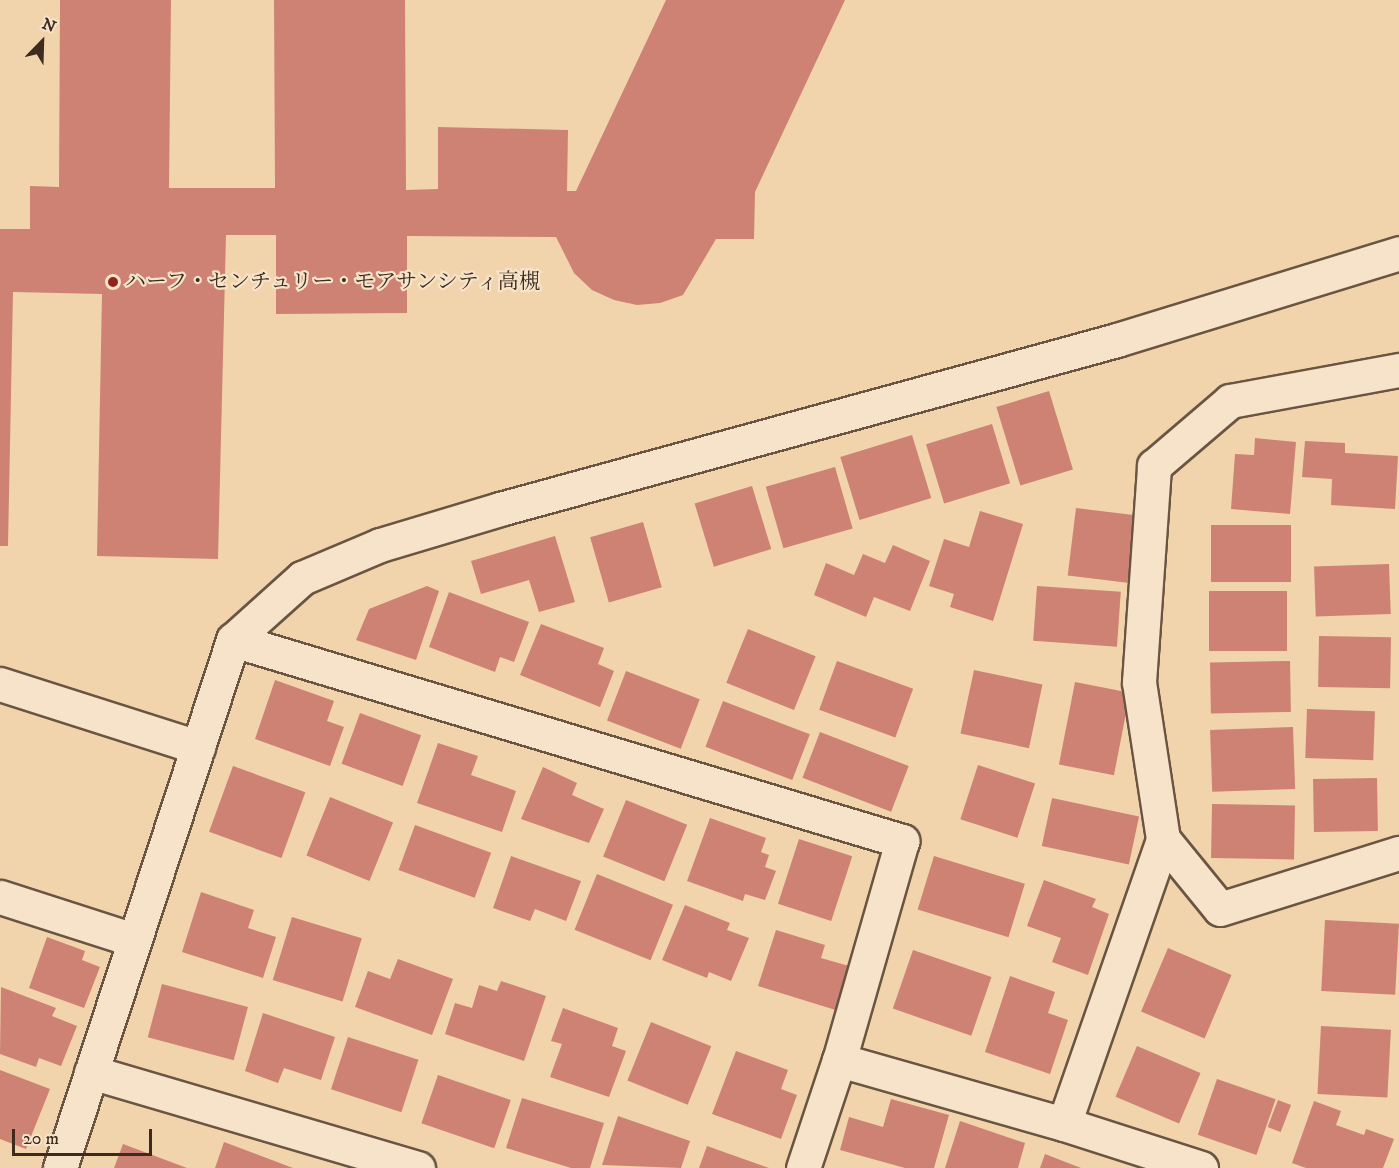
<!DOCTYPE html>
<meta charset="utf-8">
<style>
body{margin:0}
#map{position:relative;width:1399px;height:1168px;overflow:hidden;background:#f1d4ac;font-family:"IM FELL DW Pica","Noto Serif JP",serif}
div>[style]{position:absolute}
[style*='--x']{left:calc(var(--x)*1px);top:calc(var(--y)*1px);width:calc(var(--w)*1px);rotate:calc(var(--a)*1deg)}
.building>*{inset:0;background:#ce8273;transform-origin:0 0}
.roads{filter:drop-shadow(2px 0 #6a5542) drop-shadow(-2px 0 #6a5542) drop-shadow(0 2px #6a5542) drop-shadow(0 -2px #6a5542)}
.minor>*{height:33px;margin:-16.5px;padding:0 16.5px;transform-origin:16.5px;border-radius:16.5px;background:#f6e3c9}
.dots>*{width:16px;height:16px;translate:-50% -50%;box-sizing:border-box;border:3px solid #f6e3c9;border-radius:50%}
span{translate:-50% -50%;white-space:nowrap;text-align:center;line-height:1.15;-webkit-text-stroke:4.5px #f6e3c9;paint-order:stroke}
.poi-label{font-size:21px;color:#3d2b1f}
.left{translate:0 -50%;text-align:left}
.north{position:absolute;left:12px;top:12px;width:60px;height:60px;-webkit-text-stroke:4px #f6e3c9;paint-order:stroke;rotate:23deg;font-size:16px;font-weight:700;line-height:24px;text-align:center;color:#3d2b1f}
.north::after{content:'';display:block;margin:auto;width:21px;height:27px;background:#3d2b1f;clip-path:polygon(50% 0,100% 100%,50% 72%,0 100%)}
.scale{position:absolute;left:12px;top:1129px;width:140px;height:27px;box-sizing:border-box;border:3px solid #3d2b1f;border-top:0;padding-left:8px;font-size:18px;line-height:21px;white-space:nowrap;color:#3d2b1f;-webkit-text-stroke:4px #f6e3c9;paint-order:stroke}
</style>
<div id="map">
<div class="building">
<div style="clip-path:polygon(60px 0,171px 0,169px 188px,275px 188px,274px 0,405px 0,406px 190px,438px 189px,438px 127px,568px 130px,567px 191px,576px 191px,666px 0,845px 0,755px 192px,754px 239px,716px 239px,683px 295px,660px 303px,637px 305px,614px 300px,592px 290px,574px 273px,556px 237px,407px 236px,407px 313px,276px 314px,276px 235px,226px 235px,218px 559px,97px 556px,102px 294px,13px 292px,8px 546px,0 546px,0 229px,30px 229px,30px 186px,59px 187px)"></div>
<div style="left:1049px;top:391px;width:82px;height:55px;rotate:73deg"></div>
<div style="left:992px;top:424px;width:62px;height:69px;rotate:73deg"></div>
<div style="left:912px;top:435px;width:66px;height:75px;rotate:73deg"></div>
<div style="clip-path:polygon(1255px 438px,1296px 442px,1290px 514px,1231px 509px,1235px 454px,1254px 455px)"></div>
<div style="clip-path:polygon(1305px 441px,1345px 443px,1345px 453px,1398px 456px,1395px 509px,1331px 505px,1332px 479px,1302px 477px)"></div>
<div style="left:835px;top:467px;width:64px;height:72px;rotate:74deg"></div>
<div style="left:752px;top:486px;width:66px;height:60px;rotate:73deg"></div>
<div style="left:1076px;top:508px;width:64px;height:68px;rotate:7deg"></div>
<div style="clip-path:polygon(980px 511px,1023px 524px,993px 621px,950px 607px,954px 594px,929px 586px,944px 539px,969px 547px)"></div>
<div style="left:643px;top:522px;width:68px;height:55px;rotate:74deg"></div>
<div style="left:1211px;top:525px;width:80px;height:57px"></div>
<div style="clip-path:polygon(555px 536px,575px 602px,539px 612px,529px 580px,481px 594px,471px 561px)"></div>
<div style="clip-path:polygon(893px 545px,930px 561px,910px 611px,874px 597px,866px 617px,814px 595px,826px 563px,854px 575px,863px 554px,885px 563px)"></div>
<div style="left:1389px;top:564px;width:50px;height:75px;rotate:88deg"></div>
<div style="clip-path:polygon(427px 586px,439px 591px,416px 660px,356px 640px,369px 609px)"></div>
<div style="left:1037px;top:586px;width:84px;height:55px;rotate:4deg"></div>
<div style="left:1287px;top:591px;width:60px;height:78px;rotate:90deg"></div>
<div style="clip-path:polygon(449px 592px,529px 622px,514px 662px,500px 657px,495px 672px,429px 647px)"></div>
<div style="clip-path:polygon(541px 624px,604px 648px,598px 664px,614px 671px,600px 707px,520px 675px)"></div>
<div style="left:748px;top:629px;width:73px;height:58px;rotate:22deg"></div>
<div style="left:1319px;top:636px;width:72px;height:51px;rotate:1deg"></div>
<div style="left:837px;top:661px;width:81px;height:52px;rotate:20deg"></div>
<div style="left:1290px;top:661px;width:51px;height:80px;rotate:89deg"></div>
<div style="left:974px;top:670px;width:70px;height:65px;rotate:12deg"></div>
<div style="left:626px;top:671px;width:79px;height:53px;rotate:21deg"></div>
<div style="clip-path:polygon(275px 680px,334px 701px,327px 721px,344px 727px,330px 766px,255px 739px)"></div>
<div style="left:1075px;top:682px;width:56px;height:84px;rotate:11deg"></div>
<div style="left:723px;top:701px;width:93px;height:49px;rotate:21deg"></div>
<div style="left:1307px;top:709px;width:68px;height:49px;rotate:2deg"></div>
<div style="left:360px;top:713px;width:65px;height:54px;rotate:20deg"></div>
<div style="left:1293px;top:727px;width:62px;height:83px;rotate:88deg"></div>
<div style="left:820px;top:732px;width:95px;height:49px;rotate:21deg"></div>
<div style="clip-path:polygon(438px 743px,478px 756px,471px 775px,516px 791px,502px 832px,417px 803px)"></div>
<div style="left:978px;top:765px;width:60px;height:57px;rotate:18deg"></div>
<div style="left:233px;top:766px;width:77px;height:70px;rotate:20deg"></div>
<div style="clip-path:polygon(543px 767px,577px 783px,572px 795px,604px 809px,589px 843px,521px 819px)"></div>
<div style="left:1377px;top:778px;width:53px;height:64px;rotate:89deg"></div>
<div style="left:330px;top:797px;width:68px;height:63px;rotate:22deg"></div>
<div style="left:1052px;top:798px;width:89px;height:49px;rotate:12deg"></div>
<div style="left:626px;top:800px;width:66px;height:61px;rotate:22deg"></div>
<div style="left:1212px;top:804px;width:83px;height:54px;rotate:1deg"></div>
<div style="clip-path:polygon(710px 818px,766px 838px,761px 852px,769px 855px,765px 867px,776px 871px,765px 900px,745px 894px,743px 901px,687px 881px)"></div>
<div style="left:415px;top:825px;width:81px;height:48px;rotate:20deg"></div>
<div style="left:799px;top:839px;width:56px;height:68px;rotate:18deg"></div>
<div style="clip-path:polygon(511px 856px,581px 881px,566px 921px,535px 909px,530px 921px,493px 908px)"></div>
<div style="left:934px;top:856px;width:95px;height:56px;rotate:17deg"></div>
<div style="left:597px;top:874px;width:82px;height:60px;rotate:22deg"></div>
<div style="clip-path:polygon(1044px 880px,1096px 899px,1092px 907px,1109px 914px,1088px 975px,1052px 962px,1061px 938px,1027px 926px)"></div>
<div style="clip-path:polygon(201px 892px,254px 910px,248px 928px,276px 937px,263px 978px,182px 952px)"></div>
<div style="clip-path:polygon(685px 905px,730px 923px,727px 930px,749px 938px,731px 981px,709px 972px,707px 978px,662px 960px)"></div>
<div style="left:292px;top:917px;width:73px;height:66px;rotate:17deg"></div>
<div style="left:1325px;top:920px;width:74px;height:71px;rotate:3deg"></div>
<div style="clip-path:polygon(776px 930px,825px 945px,821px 958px,856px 968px,842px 1012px,758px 986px)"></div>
<div style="clip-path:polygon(47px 937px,85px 951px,82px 960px,100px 967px,84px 1008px,29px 988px)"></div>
<div style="left:1168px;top:948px;width:69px;height:69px;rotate:23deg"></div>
<div style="left:913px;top:950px;width:83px;height:62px;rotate:19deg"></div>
<div style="clip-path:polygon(398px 959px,453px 979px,432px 1035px,355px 1007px,368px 971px,390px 979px)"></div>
<div style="clip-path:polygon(1010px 976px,1055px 992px,1048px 1013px,1068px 1020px,1050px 1074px,985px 1052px)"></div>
<div style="clip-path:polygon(501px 981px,546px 996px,524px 1061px,445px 1034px,455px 1003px,472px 1008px,479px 985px,497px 991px)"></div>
<div style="left:162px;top:984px;width:89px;height:55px;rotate:15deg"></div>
<div style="clip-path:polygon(1px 987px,56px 1008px,52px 1016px,77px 1026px,61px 1066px,39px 1058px,36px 1067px,0 1054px)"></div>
<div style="clip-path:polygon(563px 1008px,618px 1028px,612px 1046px,626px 1051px,609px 1097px,550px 1077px,562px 1044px,551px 1041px)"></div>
<div style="clip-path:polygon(263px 1013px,335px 1037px,321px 1080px,284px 1068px,278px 1083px,245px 1071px)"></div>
<div style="left:651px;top:1022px;width:65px;height:63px;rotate:22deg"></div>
<div style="left:1321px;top:1026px;width:70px;height:68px;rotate:3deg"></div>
<div style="left:348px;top:1037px;width:74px;height:55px;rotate:18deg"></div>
<div style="left:1137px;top:1046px;width:69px;height:55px;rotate:23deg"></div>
<div style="clip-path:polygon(736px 1051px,788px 1070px,781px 1089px,797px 1095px,781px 1139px,712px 1114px)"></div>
<div style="clip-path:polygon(0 1070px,50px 1089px,26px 1149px,0 1139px)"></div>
<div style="left:438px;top:1075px;width:77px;height:51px;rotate:19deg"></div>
<div style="left:1217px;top:1079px;width:62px;height:59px;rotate:19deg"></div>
<div style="clip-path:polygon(522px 1098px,604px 1123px,590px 1168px,571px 1168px,506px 1148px)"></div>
<div style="clip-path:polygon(891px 1099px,949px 1115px,934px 1168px,905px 1168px,840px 1150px,849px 1117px,883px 1127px)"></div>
<div style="left:1278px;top:1100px;width:14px;height:29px;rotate:21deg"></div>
<div style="clip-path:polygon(1314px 1101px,1341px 1111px,1336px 1125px,1364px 1135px,1366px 1129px,1394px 1139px,1383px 1168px,1306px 1168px,1292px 1163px)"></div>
<div style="clip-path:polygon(618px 1116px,690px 1141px,681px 1168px,602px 1165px)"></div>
<div style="clip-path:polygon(960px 1121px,1025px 1143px,1018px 1168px,945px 1168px)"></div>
<div style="clip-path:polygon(224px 1142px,293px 1168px,215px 1168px)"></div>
<div style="clip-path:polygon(123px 1144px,187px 1168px,114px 1168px)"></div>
<div style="clip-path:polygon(707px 1146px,769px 1168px,699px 1168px)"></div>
<div style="clip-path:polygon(1045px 1154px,1081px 1168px,1040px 1168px)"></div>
</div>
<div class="roads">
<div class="minor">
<div style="--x:233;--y:640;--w:699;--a:16.72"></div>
<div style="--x:902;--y:841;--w:228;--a:106"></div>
<div style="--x:839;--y:1060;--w:114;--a:108.4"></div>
<div style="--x:0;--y:684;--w:208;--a:17.7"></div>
<div style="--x:1163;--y:839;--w:90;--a:50.8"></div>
<div style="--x:1220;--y:909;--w:188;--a:-17.4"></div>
<div style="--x:0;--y:897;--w:141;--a:17.8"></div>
<div style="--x:839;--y:1060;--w:234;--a:15.9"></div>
<div style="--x:1064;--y:1124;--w:144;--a:17.8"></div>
<div style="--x:91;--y:1072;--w:341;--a:16.4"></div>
<div style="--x:1064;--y:1124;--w:302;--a:-70.8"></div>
<div style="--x:1163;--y:839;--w:159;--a:-98.7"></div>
<div style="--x:1139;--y:682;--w:217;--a:-86"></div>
<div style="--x:1154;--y:466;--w:100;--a:-40.5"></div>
<div style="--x:1230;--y:401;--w:172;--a:-10.4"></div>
<div style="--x:60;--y:1168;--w:556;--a:-71.86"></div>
<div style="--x:233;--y:640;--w:93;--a:-41.9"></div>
<div style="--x:302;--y:578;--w:85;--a:-22.9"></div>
<div style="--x:380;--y:545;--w:125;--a:-16.7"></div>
<div style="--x:500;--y:509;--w:640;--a:-15.32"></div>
<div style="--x:1117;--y:340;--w:295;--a:-17.1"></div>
</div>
</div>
<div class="dots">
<div style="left:113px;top:282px;background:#8f2418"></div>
</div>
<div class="poi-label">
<span class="left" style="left:125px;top:282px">ハーフ・センチュリー・モアサンシティ高槻</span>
</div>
<div class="north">N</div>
<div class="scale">20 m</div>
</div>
